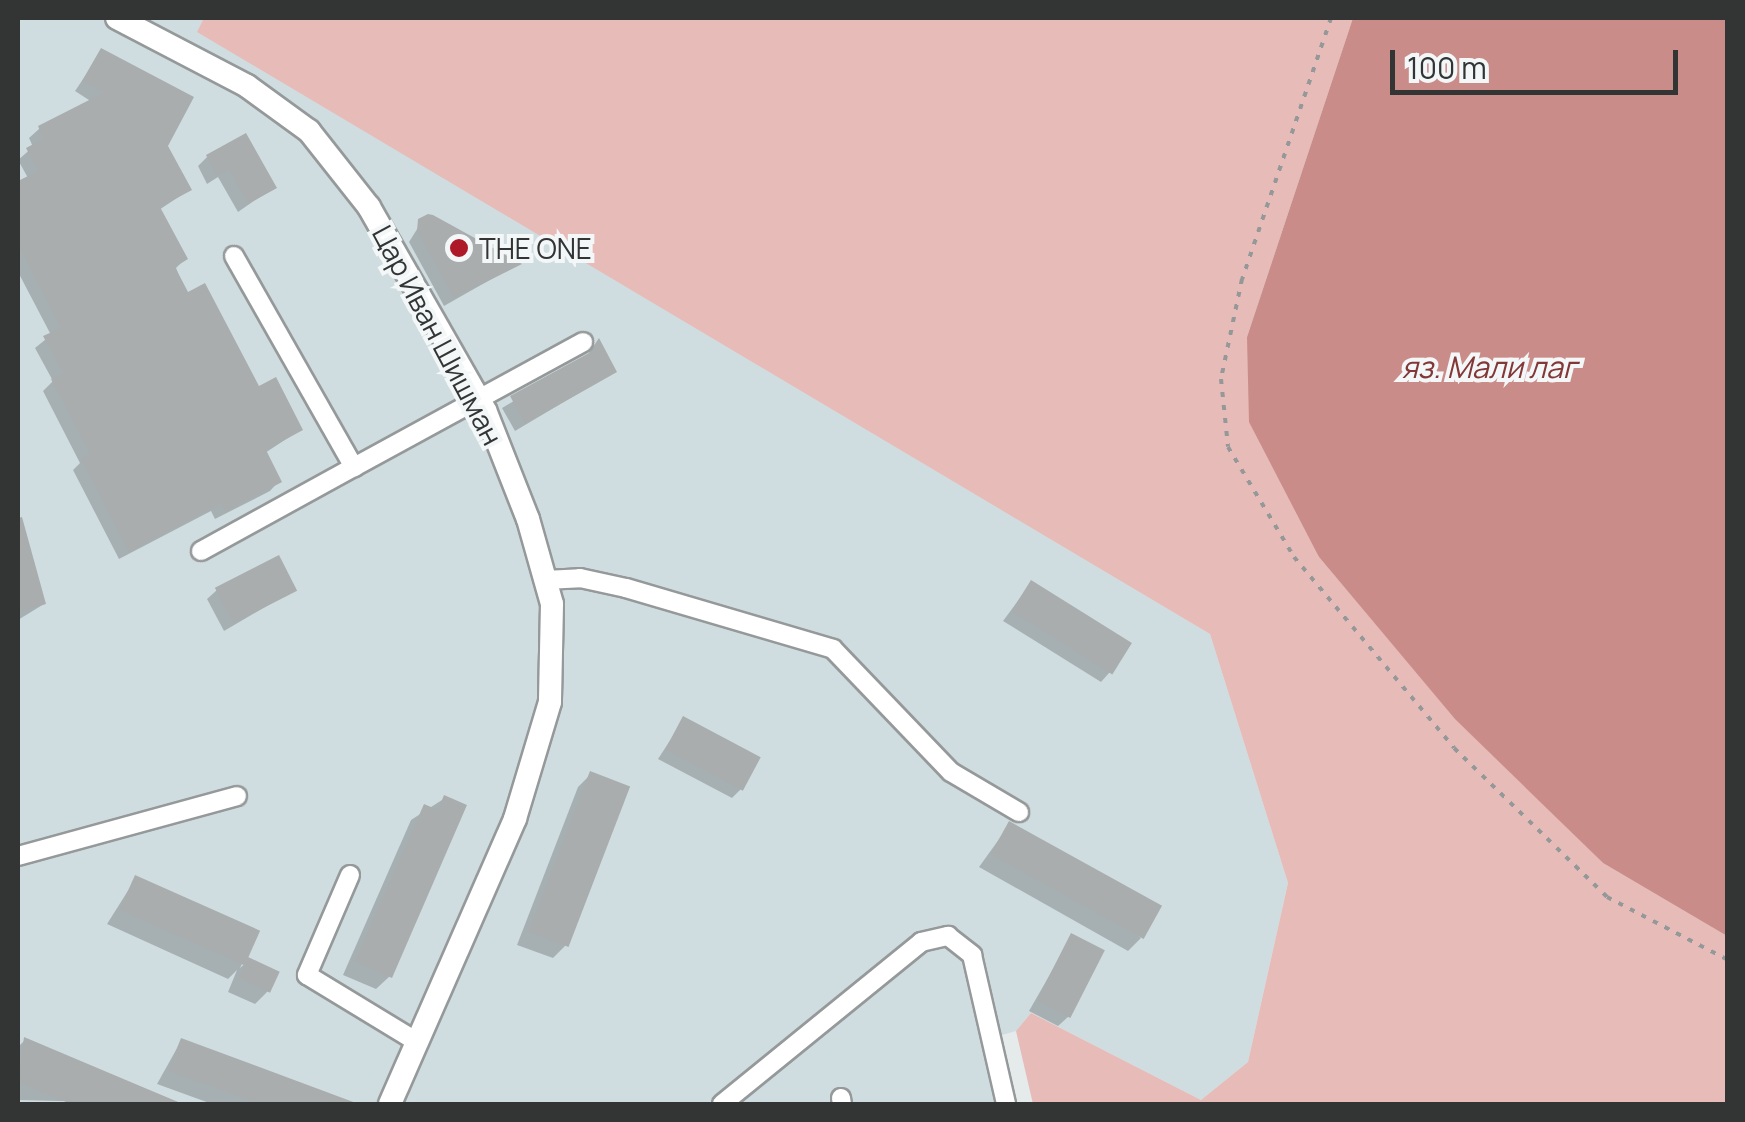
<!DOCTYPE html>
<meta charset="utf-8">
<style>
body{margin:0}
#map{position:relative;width:1745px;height:1122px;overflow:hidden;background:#e5eaeb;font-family:Manrope,sans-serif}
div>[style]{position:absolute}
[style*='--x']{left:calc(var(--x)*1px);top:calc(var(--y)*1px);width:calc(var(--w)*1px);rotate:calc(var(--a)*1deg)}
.built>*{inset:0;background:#d0dde0}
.green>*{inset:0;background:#e6bbb8}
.water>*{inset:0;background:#c98c89}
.shadow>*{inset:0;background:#0003}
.building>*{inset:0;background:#a9adae;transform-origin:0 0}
.path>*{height:4px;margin-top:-2px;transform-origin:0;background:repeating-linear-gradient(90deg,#949898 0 5px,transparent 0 13px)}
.roads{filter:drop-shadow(2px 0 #95999a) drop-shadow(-2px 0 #95999a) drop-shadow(0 2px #95999a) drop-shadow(0 -2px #95999a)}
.minor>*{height:18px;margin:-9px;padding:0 9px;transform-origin:9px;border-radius:9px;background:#fff}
.major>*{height:22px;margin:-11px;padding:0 11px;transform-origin:11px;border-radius:11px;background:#fff}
.dots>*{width:28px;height:28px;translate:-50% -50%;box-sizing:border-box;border:5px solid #f3f7f8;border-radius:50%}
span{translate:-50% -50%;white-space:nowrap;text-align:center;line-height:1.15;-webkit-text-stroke:8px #f3f7f8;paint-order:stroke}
.poi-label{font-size:28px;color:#333535}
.left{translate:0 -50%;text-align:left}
.street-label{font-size:28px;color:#333535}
.water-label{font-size:30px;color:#833736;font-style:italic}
.frame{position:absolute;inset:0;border:20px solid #333535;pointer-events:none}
.scale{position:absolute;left:1390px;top:50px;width:288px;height:45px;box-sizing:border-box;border:5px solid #333535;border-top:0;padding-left:12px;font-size:30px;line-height:35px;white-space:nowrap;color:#333535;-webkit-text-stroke:8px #f3f7f8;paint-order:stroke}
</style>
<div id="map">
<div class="built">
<div style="clip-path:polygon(18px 18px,204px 18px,198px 32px,1210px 634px,1288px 883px,1248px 1062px,1201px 1100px,1031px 1013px,1016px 1031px,991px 1038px,1006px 1104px,18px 1104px)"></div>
</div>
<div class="green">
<div style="clip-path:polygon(204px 18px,1353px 18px,1247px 337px,1319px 557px,1455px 718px,1603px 863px,1727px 936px,1727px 1104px,1033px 1104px,1016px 1031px,1031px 1013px,1201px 1100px,1248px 1062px,1288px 883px,1210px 634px,197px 32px)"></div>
</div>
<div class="water">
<div style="clip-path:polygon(1353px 18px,1727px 18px,1727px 936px,1603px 863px,1455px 719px,1319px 557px,1249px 422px,1247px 337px)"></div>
</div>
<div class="shadow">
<div style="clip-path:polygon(102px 51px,189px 190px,159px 210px,185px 259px,176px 268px,187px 296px,258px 389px,300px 430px,265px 453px,279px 481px,270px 491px,215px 519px,211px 511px,119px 559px,73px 470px,80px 463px,43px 391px,53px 381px,35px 348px,51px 335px,18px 272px,18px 183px,28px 178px,18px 160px,33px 147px,29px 138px,39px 129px,92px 102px,75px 91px)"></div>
<div style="clip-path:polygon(207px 157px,274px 187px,238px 212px,218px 177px,207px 184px,198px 166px)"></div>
<div style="clip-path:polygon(424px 218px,518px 264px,444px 306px,409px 242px)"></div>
<div style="clip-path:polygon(598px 343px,614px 372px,515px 431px,502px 408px,585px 358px)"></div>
<div style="clip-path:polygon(18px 510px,44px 604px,18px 620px)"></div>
<div style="clip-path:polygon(1031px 583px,1110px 672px,1101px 682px,1003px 621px)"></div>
<div style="clip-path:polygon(217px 590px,294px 590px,224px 631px,207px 599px)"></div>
<div style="clip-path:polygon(684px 719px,741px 789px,732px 798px,658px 759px)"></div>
<div style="clip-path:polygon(591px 774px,566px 945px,553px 958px,517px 945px,578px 787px)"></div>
<div style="clip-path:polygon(445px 798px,390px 976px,376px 989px,343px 975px,411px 820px)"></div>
<div style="clip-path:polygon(1010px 824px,1141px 938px,1128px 951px,979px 867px)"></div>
<div style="clip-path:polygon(136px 878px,257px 933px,240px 968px,249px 960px,268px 991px,255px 1004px,228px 992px,237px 970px,228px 979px,107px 924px)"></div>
<div style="clip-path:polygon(1072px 936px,1068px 1017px,1058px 1026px,1029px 1011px)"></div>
<div style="clip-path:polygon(25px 1040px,177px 1104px,18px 1100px,18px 1047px)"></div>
<div style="clip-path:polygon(181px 1041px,341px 1100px,339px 1104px,212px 1104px,157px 1084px)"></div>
</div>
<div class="building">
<div style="clip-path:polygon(101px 48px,194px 97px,168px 146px,192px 190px,160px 207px,188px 259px,175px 267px,188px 292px,205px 283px,259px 386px,276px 377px,303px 430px,266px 450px,282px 482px,225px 512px,221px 504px,129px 552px,81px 459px,90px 454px,51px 379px,63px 373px,43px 336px,61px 328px,18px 245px,18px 181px,38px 171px,26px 148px,43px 139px,38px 126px,103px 93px,82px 81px)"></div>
<div style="clip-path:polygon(246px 133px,277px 188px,248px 204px,229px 169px,217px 176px,206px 155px)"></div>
<div style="clip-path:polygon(428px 214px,433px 215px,522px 264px,454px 298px,417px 231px,418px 219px)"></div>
<div style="clip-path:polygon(599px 338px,617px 372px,525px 424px,510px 396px,589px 353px)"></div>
<div style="clip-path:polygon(22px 517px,46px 604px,18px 612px,18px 518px)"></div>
<div style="left:279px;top:555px;width:40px;height:72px;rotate:63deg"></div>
<div style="left:1031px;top:580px;width:119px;height:37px;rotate:32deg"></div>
<div style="left:683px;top:716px;width:88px;height:38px;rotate:28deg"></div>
<div style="left:590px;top:771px;width:43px;height:172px;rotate:21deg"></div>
<div style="clip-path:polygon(444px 795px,467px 805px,392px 978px,355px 961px,424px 804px,438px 810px)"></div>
<div style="left:1009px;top:821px;width:175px;height:38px;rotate:29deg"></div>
<div style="left:135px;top:875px;width:137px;height:38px;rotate:24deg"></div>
<div style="left:1071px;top:933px;width:38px;height:76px;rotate:27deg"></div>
<div style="left:248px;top:957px;width:35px;height:23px;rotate:25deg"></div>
<div style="clip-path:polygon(24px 1037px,133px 1083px,183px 1104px,71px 1104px,18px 1082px)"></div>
<div style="clip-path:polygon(181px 1038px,356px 1103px,356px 1104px,260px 1104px,168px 1071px)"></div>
</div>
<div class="path">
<div style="--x:1331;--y:18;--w:276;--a:108.8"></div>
<div style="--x:1242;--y:279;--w:102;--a:101.9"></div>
<div style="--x:1221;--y:379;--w:68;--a:84.1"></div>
<div style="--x:1228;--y:447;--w:128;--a:59"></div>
<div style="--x:1294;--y:557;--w:249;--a:50"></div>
<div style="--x:1454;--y:748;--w:214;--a:44.2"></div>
<div style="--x:1607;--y:897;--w:136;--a:27.5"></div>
</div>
<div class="roads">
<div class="minor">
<div style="--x:234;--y:256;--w:243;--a:60.4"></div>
<div style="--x:354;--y:467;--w:261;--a:-28.6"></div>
<div style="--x:201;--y:551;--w:175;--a:-28.8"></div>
<div style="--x:545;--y:580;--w:35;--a:-3"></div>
<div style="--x:580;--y:578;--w:47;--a:12.3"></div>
<div style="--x:626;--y:588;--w:216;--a:16.4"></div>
<div style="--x:833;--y:649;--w:170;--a:46.2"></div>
<div style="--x:951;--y:772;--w:79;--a:30.5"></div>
<div style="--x:18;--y:856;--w:227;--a:-15.3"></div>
<div style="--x:350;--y:875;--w:109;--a:113.3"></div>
<div style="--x:307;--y:975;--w:129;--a:31.3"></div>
<div style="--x:841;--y:1098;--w:6;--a:81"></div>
<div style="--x:722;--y:1104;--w:257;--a:-39.1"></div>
<div style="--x:921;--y:942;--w:28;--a:-13"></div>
<div style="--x:948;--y:936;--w:31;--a:38"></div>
<div style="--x:972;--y:955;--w:153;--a:77.1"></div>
</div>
<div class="major">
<div style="--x:117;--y:18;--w:147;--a:27.6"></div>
<div style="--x:247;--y:86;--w:77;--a:36"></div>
<div style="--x:309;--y:131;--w:97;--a:51.7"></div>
<div style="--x:369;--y:207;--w:234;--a:60.3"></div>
<div style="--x:485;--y:410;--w:117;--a:68.5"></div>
<div style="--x:528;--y:519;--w:88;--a:74.2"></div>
<div style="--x:552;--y:604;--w:98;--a:91.2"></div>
<div style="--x:550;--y:702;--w:122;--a:106.7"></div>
<div style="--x:515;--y:819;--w:311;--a:113.7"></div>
</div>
</div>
<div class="dots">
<div style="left:459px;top:248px;background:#ad1929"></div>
</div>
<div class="poi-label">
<span class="left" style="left:479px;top:248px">THE ONE</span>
</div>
<div class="street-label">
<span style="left:438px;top:335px;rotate:62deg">Цар Иван Шишман</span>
</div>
<div class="water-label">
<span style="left:1489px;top:367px">яз. Мали лаг</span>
</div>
<div class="frame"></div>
<div class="scale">100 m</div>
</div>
